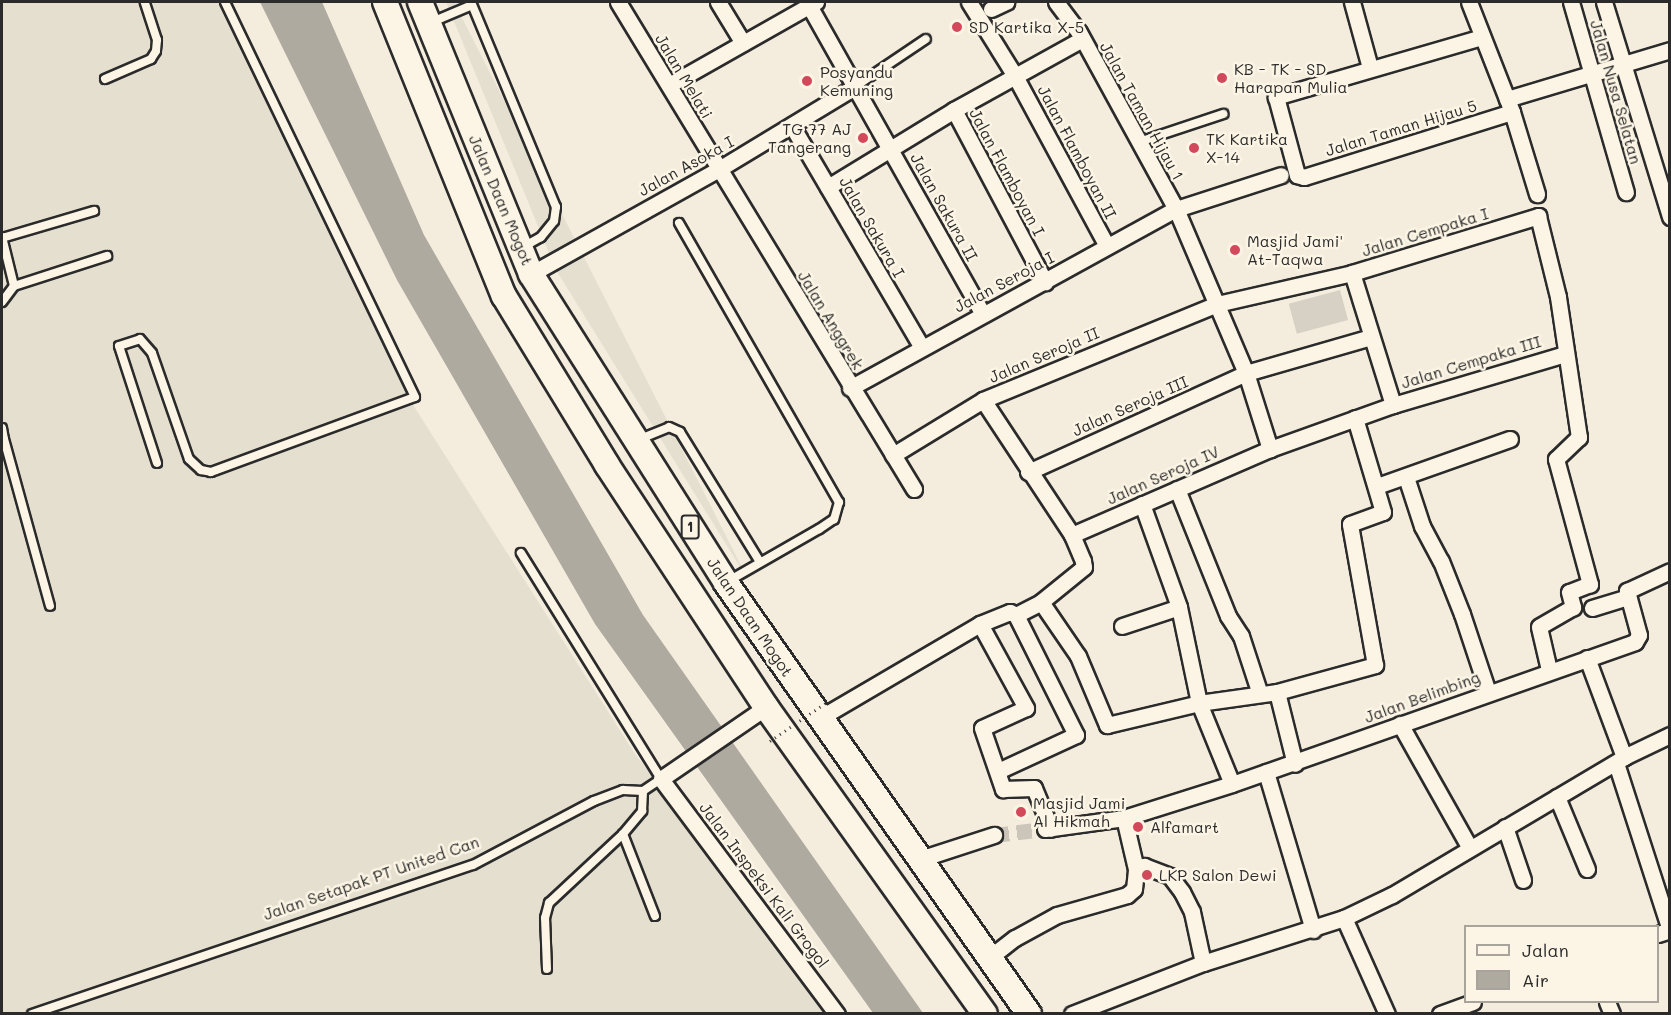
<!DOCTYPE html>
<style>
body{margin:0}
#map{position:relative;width:1671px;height:1015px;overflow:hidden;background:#f4edde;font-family:Mali,sans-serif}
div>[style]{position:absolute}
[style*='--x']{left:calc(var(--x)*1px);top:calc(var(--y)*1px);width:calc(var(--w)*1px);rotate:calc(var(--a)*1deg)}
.built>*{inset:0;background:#e5dfd0}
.green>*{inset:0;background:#d6d1c4;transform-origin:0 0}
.water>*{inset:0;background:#afaaa0}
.minor-tunnel>*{height:15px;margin-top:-7.5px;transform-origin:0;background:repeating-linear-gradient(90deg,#ccc6ba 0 15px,transparent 0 23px)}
.roads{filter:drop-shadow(2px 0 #2b2b2b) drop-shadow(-2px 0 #2b2b2b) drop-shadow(0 2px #2b2b2b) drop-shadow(0 -2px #2b2b2b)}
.service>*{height:8px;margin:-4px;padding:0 4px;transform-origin:4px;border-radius:4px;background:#fcf5e5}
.minor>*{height:15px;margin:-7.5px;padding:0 7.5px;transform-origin:7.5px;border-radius:7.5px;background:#fcf5e5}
.trunk>*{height:24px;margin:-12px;padding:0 12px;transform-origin:12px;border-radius:12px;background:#fcf5e5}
.path-bridge>*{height:3px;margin-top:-1.5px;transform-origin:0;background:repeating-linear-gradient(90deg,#2b2b2b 0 1.5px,transparent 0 6px)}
.dots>*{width:16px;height:16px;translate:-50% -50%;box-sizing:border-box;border:3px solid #fcf5e5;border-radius:50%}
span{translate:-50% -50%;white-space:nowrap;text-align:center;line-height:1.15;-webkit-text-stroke:5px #fcf5e5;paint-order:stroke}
.shield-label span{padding:2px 4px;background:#fcf5e5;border:2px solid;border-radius:4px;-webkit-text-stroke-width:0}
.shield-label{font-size:15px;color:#2b2b2b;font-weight:700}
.poi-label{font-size:16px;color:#2b2b2b}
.left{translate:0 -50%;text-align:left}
.right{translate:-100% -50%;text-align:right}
.street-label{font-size:16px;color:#2b2b2b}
.frame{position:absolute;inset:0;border:3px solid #2b2b2b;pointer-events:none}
.legend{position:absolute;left:1464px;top:925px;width:195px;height:78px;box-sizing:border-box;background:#fcf5e5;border:2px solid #a8a49b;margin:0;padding:8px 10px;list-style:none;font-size:18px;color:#2b2b2b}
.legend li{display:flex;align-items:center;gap:12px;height:30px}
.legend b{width:30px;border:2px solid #a8a49b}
</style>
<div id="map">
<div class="built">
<div style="clip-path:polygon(2px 2px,219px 2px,415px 408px,635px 754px,832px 1013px,2px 1014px)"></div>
<div style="clip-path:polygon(446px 2px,454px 2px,750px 583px,556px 270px)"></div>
</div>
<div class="green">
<div style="left:1340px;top:290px;width:31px;height:53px;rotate:75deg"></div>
</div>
<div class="water">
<div style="clip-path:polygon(260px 2px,322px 2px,424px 235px,643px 615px,923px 1013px,873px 1013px,595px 624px,397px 280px)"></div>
</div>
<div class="minor-tunnel">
<div style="--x:994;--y:835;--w:51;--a:-6.7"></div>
</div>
<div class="roads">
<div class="service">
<div style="--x:471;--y:2;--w:222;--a:67.5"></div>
<div style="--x:556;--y:207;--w:14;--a:98"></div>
<div style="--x:554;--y:221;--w:21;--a:129"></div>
<div style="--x:541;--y:237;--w:21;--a:151"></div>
<div style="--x:432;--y:22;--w:43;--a:-23"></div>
<div style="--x:105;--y:79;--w:50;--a:-23.5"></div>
<div style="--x:151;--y:59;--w:9;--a:-58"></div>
<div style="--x:156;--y:51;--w:11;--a:-85"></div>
<div style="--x:157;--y:40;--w:40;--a:-108"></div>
<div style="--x:856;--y:86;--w:84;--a:-33.9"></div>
<div style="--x:1139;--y:142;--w:89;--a:-18.4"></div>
<div style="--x:679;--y:223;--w:322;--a:60.2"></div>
<div style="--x:839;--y:502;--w:18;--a:106"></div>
<div style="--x:834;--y:519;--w:18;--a:146"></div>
<div style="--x:819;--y:529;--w:106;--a:150.1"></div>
<div style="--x:2;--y:237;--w:50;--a:76.2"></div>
<div style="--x:14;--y:286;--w:20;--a:127"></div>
<div style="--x:2;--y:238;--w:96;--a:-16.4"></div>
<div style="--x:14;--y:286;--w:98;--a:-17.9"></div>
<div style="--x:2;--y:428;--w:11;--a:80"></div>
<div style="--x:640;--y:439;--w:31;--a:-22"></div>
<div style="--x:669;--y:427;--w:12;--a:24"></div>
<div style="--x:680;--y:432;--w:153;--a:58.4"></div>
<div style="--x:2;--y:440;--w:2;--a:-27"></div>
<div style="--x:4;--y:439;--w:173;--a:74.6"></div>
<div style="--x:157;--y:463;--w:123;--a:-108"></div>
<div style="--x:119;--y:346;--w:22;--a:-18"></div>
<div style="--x:140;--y:339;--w:18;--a:49"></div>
<div style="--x:152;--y:353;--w:112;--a:70.8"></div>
<div style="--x:189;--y:459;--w:16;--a:43"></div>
<div style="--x:201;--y:470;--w:10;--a:11"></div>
<div style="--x:211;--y:472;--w:217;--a:-20.2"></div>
<div style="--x:415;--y:397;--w:438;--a:-115.7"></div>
<div style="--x:623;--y:834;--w:30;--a:-50"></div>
<div style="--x:642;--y:811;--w:20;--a:-87"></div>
<div style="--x:547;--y:969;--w:51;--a:-92.2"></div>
<div style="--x:545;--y:918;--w:16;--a:-75"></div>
<div style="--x:549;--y:903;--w:101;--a:-43"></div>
<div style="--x:623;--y:834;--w:88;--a:68.7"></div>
<div style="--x:32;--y:1014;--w:465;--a:-18.7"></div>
<div style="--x:473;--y:865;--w:137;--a:-27.9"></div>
<div style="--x:594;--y:801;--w:31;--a:-21"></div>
<div style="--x:623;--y:790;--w:20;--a:3"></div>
<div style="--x:643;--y:791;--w:22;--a:-34"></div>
<div style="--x:661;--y:779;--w:266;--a:-121.8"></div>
</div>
<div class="minor">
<div style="--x:618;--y:2;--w:570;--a:58.71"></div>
<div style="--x:718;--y:2;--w:48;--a:58.6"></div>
<div style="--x:807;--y:2;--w:358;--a:60.6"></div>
<div style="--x:969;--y:2;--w:87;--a:58.1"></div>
<div style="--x:1015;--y:76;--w:193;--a:61.6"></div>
<div style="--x:1056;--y:2;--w:38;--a:53"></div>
<div style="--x:1079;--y:32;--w:202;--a:61.3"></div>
<div style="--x:1176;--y:209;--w:178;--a:66.9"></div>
<div style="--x:1246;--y:373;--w:80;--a:72.5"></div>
<div style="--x:1352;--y:2;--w:68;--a:74.7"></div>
<div style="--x:1469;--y:2;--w:118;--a:68.6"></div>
<div style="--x:1512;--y:112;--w:86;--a:73"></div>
<div style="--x:1571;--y:2;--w:198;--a:73.9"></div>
<div style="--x:1604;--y:2;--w:225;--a:72.9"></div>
<div style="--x:991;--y:9;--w:17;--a:-25"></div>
<div style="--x:1482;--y:37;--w:215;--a:163.8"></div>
<div style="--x:1276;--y:97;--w:81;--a:74.9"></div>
<div style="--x:1297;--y:175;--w:7;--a:16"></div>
<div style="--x:1304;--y:177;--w:218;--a:-17.4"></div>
<div style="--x:669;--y:85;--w:169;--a:-29.5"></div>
<div style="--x:1507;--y:99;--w:170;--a:-16.7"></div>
<div style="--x:954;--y:110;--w:195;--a:62.1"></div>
<div style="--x:792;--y:126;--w:255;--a:59.6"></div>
<div style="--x:828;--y:187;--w:148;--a:-31.4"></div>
<div style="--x:954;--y:110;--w:146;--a:-29"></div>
<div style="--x:1352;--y:273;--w:138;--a:72.7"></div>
<div style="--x:531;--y:274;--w:215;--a:-29.2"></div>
<div style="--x:719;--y:169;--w:160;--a:-31.2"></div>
<div style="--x:850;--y:388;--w:372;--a:-28.8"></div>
<div style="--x:1176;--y:209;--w:110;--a:-17.9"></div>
<div style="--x:983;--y:400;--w:162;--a:56.6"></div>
<div style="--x:1072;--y:535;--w:28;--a:67"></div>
<div style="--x:1083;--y:561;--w:6;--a:81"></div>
<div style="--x:1084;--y:567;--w:55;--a:140.9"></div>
<div style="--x:893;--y:455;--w:105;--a:-31.4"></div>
<div style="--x:983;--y:400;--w:253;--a:-22.3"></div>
<div style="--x:1217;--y:304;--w:139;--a:-12.9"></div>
<div style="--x:1352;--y:273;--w:195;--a:-17"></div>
<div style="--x:1538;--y:216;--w:83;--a:76.1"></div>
<div style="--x:1558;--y:297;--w:142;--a:81.5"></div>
<div style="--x:1579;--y:437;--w:32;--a:136"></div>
<div style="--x:1556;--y:459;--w:130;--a:74.8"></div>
<div style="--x:1590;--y:584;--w:22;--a:159"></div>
<div style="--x:1569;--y:592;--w:16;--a:75"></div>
<div style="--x:1573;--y:607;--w:39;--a:150"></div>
<div style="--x:1539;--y:627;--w:44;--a:76.9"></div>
<div style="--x:1028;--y:472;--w:239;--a:-24.4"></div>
<div style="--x:1246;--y:373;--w:130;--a:-16.1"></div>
<div style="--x:1406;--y:477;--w:52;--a:71.9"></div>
<div style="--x:1422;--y:526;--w:40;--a:62"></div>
<div style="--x:1441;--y:561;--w:57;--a:68.4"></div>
<div style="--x:1462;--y:614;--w:82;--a:71.6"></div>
<div style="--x:1377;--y:486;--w:141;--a:-19.5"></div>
<div style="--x:1177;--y:489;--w:137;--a:68.1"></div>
<div style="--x:1228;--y:616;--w:24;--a:57"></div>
<div style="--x:1241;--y:636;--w:61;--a:71.9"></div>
<div style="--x:1142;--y:504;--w:109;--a:70.2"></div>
<div style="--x:1179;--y:607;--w:98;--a:78.2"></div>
<div style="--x:1199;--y:703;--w:79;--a:-8"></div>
<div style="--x:1277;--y:692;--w:102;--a:-15.4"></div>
<div style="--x:1375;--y:665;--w:143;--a:-100.1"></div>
<div style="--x:1350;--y:524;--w:35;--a:-20"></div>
<div style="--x:1383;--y:512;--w:98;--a:-106.6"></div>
<div style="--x:1072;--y:535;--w:216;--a:-23.5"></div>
<div style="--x:1270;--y:449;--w:131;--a:-19.7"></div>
<div style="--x:1393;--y:405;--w:179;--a:-16.5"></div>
<div style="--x:1592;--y:608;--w:38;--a:-17"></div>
<div style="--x:980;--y:624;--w:96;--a:61.3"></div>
<div style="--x:1026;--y:708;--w:48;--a:155.6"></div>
<div style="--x:982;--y:728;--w:65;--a:71"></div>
<div style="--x:1003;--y:789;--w:31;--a:-2"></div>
<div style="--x:1034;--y:788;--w:44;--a:67.5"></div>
<div style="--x:1122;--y:626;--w:60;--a:-18.4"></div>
<div style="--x:1587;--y:658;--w:106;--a:69.5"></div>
<div style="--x:1277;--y:692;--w:74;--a:76"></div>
<div style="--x:766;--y:707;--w:127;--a:145.6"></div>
<div style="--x:661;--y:779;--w:294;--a:53.2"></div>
<div style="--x:818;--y:719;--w:188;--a:-30.4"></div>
<div style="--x:980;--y:624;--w:32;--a:-22"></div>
<div style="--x:1010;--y:612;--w:7;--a:27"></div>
<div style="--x:1400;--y:724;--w:142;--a:60.6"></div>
<div style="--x:1616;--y:763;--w:176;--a:72.1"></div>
<div style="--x:1670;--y:930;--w:13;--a:162"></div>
<div style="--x:998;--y:771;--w:86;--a:-24.8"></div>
<div style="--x:1076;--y:735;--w:134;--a:-116.6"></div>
<div style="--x:1016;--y:615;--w:28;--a:-27"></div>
<div style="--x:1041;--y:602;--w:65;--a:55.6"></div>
<div style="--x:1078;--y:656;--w:75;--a:67.2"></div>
<div style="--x:1107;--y:725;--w:95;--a:-13.4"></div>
<div style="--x:1199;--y:703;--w:87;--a:67.8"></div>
<div style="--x:1266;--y:772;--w:165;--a:73.4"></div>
<div style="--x:1557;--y:797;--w:78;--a:67.4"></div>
<div style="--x:1505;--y:827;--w:56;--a:71.2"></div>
<div style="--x:1045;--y:829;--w:80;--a:-7.9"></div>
<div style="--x:1124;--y:818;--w:113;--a:-17.5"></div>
<div style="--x:1232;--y:784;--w:427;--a:-19.4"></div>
<div style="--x:1635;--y:642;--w:8;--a:-60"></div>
<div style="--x:1639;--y:635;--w:46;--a:-105.3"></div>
<div style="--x:1627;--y:591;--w:47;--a:-24.9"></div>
<div style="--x:920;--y:859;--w:78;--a:-18"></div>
<div style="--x:1136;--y:869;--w:9;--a:-21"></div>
<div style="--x:1144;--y:866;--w:28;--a:21"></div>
<div style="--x:1170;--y:876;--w:20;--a:53"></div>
<div style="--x:1182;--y:892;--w:22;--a:63"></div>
<div style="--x:1192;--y:912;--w:52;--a:77.8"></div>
<div style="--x:1344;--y:918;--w:105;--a:65.9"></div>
<div style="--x:989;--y:958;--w:33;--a:-38"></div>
<div style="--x:1015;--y:938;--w:48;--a:-28.7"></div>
<div style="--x:1057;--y:915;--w:73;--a:-15.9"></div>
<div style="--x:1127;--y:895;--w:9;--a:-41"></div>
<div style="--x:1134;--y:889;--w:20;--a:-84"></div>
<div style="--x:1136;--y:869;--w:52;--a:-103.2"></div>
<div style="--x:1607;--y:1002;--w:13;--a:67"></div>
<div style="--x:1072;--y:1014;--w:141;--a:-21.3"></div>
<div style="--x:1203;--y:963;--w:148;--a:-17.7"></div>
<div style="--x:1344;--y:918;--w:53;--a:-25.6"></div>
<div style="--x:1392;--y:895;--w:270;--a:-30.7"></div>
<div style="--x:1624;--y:757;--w:51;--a:-25.6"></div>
<div style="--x:1440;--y:1014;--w:35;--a:-20"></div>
</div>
<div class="trunk">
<div style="--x:385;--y:2;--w:317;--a:68"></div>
<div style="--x:504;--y:296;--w:198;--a:58.6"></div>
<div style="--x:607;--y:465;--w:290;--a:56.7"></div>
<div style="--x:766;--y:707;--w:377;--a:54.5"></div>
<div style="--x:420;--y:2;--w:294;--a:67.8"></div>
<div style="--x:531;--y:274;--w:365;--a:57.7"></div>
<div style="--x:726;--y:583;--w:527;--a:54.89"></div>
</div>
</div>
<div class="path-bridge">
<div style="--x:770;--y:741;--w:69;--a:-34.4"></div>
</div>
<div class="dots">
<div style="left:957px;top:27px;background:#d1495b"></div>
<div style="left:1222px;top:78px;background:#d1495b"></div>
<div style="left:807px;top:81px;background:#d1495b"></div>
<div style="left:863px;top:138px;background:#d1495b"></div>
<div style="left:1194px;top:148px;background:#d1495b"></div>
<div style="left:1235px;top:250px;background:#d1495b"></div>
<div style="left:1021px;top:812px;background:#d1495b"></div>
<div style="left:1138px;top:827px;background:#d1495b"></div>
<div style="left:1147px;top:875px;background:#d1495b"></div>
</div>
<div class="shield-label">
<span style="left:690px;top:527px">1</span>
</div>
<div class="poi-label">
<span class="left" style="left:969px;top:27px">SD Kartika X-5</span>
<span class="left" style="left:1234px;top:78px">KB - TK - SD<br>Harapan Mulia</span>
<span class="left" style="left:820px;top:81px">Posyandu<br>Kemuning</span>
<span class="right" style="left:851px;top:138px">TG 77 AJ<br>Tangerang</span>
<span class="left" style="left:1206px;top:148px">TK Kartika<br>X-14</span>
<span class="left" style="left:1247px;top:250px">Masjid Jami'<br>At-Taqwa</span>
<span class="left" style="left:1033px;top:812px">Masjid Jami<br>Al Hikmah</span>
<span class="left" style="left:1150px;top:827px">Alfamart</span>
<span class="left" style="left:1159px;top:875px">LKP Salon Dewi</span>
</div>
<div class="street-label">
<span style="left:684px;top:76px;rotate:59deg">Jalan Melati</span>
<span style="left:1616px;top:92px;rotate:74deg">Jalan Nusa Selatan</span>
<span style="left:1142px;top:111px;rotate:61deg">Jalan Taman Hijau 1</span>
<span style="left:1401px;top:128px;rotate:-17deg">Jalan Taman Hijau 5</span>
<span style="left:1077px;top:152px;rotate:62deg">Jalan Flamboyan II</span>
<span style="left:686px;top:166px;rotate:-29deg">Jalan Asoka I</span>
<span style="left:1007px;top:172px;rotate:62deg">Jalan Flamboyan I</span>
<span style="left:501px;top:200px;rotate:67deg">Jalan Daan Mogot</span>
<span style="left:944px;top:207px;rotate:61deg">Jalan Sakura II</span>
<span style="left:872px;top:227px;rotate:60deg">Jalan Sakura I</span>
<span style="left:1425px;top:232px;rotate:-17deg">Jalan Cempaka I</span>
<span style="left:1004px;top:282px;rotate:-28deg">Jalan Seroja I</span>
<span style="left:831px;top:320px;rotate:59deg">Jalan Anggrek</span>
<span style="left:1044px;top:355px;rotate:-23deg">Jalan Seroja II</span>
<span style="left:1471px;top:362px;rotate:-17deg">Jalan Cempaka III</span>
<span style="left:1130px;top:406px;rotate:-24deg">Jalan Seroja III</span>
<span style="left:1163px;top:475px;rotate:-24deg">Jalan Seroja IV</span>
<span style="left:750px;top:617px;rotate:56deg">Jalan Daan Mogot</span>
<span style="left:1422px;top:697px;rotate:-20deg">Jalan Belimbing</span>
<span style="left:371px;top:878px;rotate:-19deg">Jalan Setapak PT United Can</span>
<span style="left:764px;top:885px;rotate:53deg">Jalan Inspeksi Kali Grogol</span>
</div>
<div class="frame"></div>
<ul class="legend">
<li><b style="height:8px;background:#fcf5e5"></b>Jalan</li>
<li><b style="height:16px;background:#afaaa0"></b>Air</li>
</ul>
</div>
